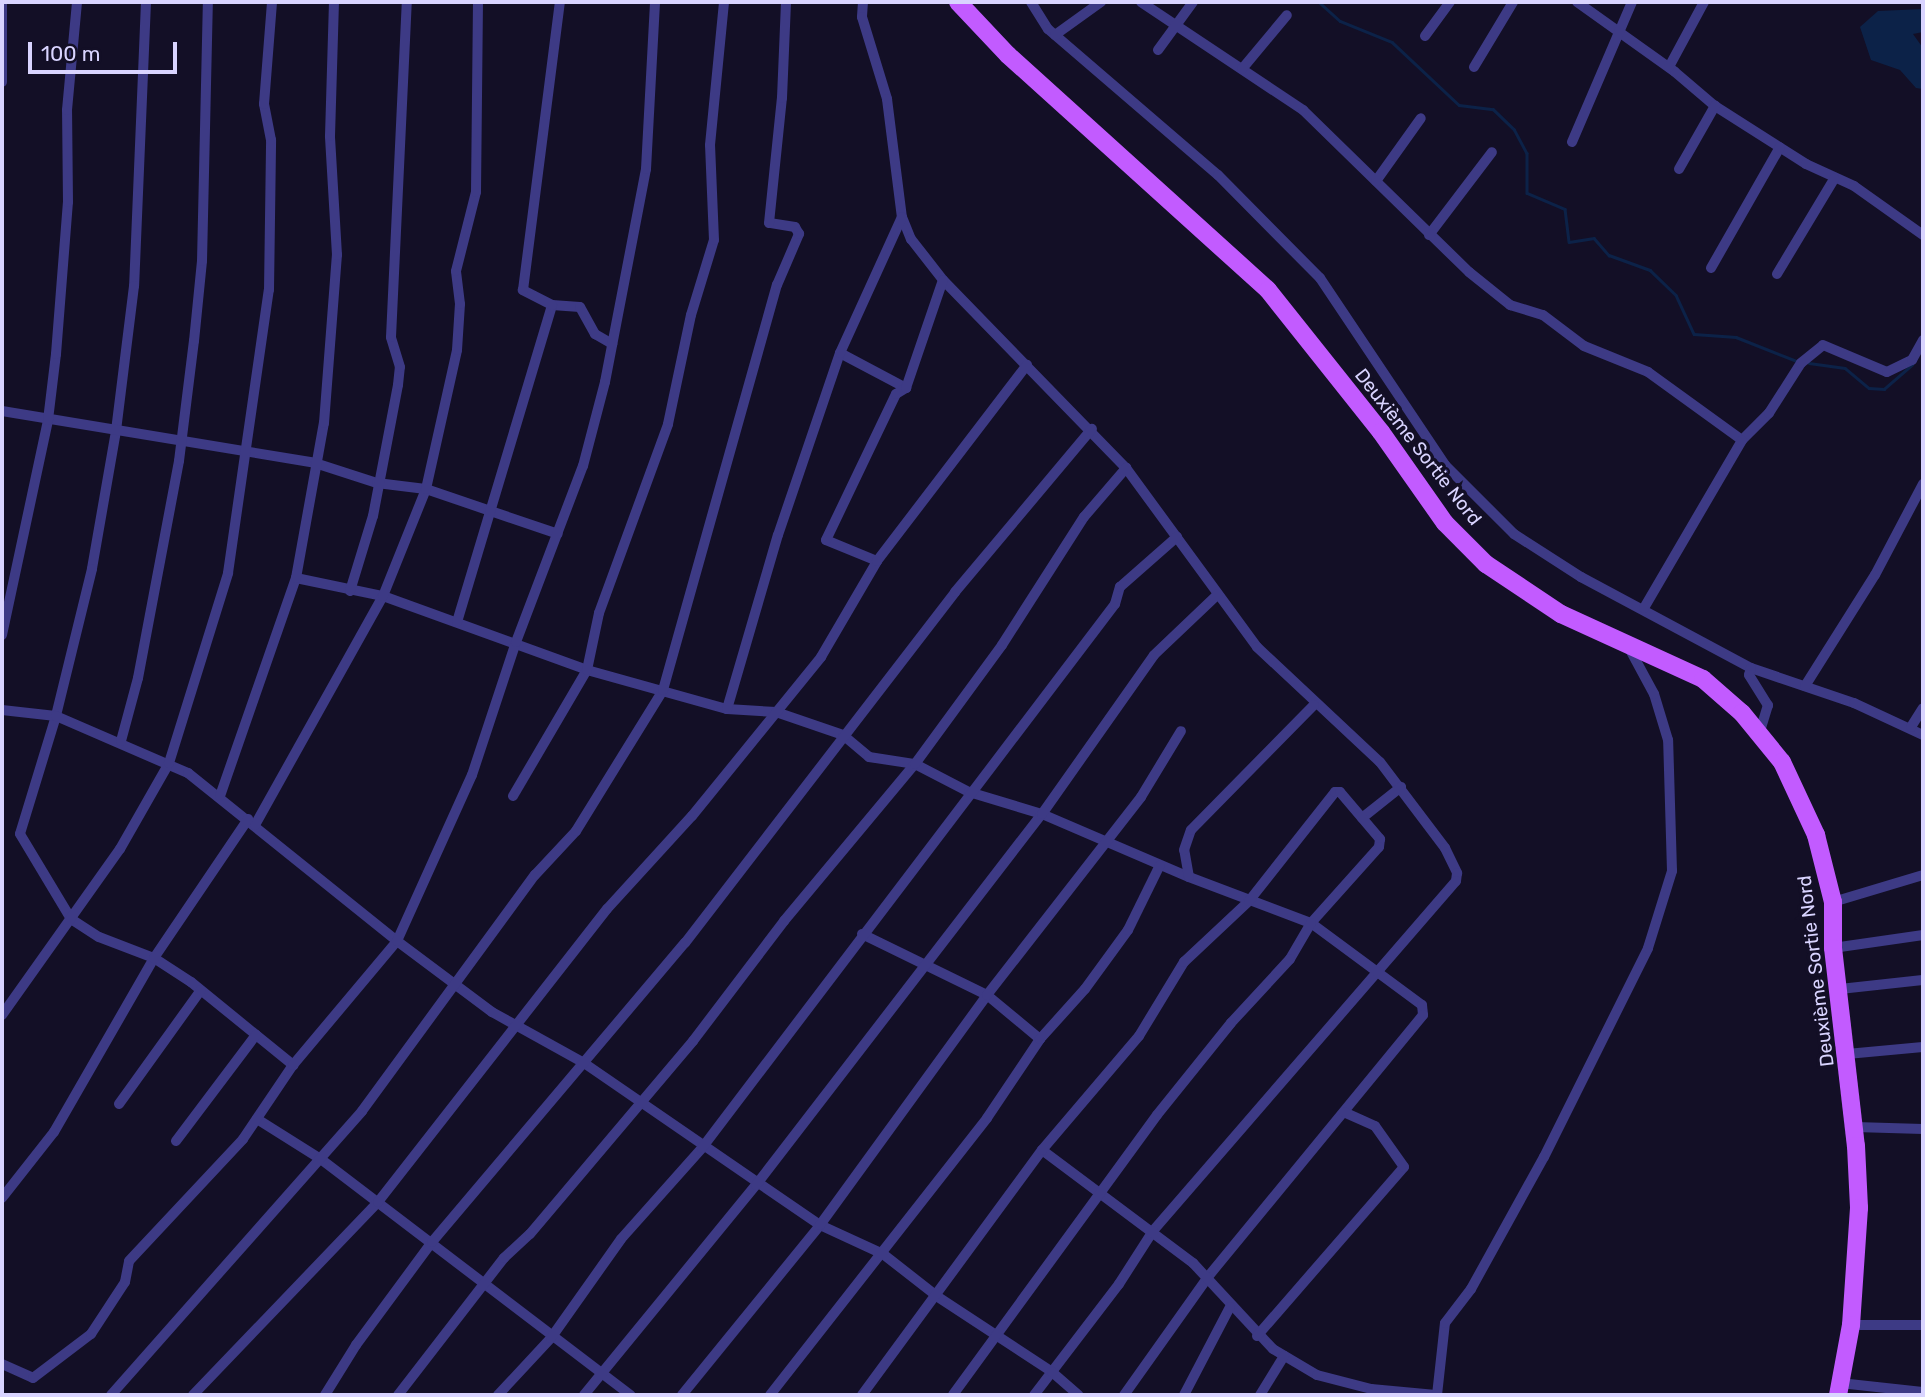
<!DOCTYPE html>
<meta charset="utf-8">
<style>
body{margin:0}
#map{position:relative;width:1925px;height:1397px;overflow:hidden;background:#130f26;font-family:Rubik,sans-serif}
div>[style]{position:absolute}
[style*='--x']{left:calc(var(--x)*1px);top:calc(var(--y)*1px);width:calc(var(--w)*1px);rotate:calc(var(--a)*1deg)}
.water>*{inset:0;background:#0c2248}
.stream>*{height:2.5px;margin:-1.25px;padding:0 1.25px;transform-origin:1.25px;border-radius:1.25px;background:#0c2248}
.minor>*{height:10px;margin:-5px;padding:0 5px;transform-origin:5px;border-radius:5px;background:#3d3a85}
.primary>*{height:18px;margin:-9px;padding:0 9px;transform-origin:9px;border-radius:9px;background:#c25bff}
span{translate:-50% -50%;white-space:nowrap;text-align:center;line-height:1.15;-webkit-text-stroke:7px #130f26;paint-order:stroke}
.street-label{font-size:19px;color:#d9d4ff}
.frame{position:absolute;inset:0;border:4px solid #d9d4ff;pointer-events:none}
.scale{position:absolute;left:28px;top:42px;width:149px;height:32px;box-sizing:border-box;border:4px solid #d9d4ff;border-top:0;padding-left:9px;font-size:21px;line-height:24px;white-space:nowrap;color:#d9d4ff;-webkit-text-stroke:5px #130f26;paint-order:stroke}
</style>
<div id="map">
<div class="water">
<div style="clip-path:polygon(1923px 9px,1923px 32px,1913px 34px,1923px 48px,1923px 89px,1916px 88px,1900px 70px,1871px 60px,1860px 27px,1878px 11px)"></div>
</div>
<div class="stream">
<div style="--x:1319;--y:2;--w:28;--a:42"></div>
<div style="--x:1340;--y:21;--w:56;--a:22"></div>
<div style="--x:1392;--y:42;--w:92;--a:43.2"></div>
<div style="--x:1459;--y:105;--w:34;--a:7"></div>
<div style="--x:1493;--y:109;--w:29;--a:44"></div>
<div style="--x:1514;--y:129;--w:27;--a:62"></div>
<div style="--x:1527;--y:153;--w:40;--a:90"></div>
<div style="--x:1527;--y:193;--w:41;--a:22.8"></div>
<div style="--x:1565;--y:209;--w:33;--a:83"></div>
<div style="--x:1569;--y:242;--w:25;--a:-9"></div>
<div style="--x:1594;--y:238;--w:23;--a:49"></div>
<div style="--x:1609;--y:255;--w:44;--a:20.1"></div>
<div style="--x:1650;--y:270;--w:36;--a:44"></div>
<div style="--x:1676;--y:295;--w:43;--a:65.2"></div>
<div style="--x:1694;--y:334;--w:42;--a:4.1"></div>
<div style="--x:1736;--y:337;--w:68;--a:21.6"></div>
<div style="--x:1809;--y:363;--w:36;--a:8"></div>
<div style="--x:1845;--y:368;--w:31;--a:40"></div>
<div style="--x:1869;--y:388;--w:15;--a:4"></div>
<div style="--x:1884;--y:389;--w:37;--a:-41"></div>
</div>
<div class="minor">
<div style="--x:146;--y:2;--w:284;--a:92.4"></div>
<div style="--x:134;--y:286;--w:146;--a:97.1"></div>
<div style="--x:116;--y:431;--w:140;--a:99.9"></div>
<div style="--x:92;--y:569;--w:151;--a:103.8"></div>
<div style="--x:56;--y:716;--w:123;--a:107"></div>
<div style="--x:20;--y:834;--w:99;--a:59"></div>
<div style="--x:71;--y:919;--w:33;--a:33"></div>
<div style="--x:99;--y:937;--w:59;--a:20.9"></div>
<div style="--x:154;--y:958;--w:44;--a:33"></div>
<div style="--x:191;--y:982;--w:132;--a:39.1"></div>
<div style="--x:863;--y:2;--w:15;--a:94"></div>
<div style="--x:862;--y:17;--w:86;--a:73"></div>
<div style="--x:887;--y:99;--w:119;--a:82.8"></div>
<div style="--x:902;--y:217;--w:24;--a:68"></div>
<div style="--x:911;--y:239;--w:52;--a:52"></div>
<div style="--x:943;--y:280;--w:262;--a:45.8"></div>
<div style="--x:1126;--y:468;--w:222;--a:53.8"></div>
<div style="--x:1257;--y:647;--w:168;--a:43.1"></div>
<div style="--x:1380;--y:762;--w:108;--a:52.9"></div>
<div style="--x:1445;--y:848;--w:28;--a:64"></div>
<div style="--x:1457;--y:873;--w:8;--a:97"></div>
<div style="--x:1456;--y:881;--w:463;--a:130.9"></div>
<div style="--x:1153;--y:1231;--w:63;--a:122.7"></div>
<div style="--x:1119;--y:1284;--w:140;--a:127.4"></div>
<div style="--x:1031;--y:2;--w:32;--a:58"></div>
<div style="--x:1048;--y:29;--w:224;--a:40.7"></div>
<div style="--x:1218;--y:175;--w:145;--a:45.3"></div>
<div style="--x:1320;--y:278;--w:225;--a:56.2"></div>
<div style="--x:1445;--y:465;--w:98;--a:45"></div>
<div style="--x:1514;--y:534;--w:80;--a:32.7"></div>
<div style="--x:1581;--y:577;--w:193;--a:28.2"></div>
<div style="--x:1751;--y:668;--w:109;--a:18.8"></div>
<div style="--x:1854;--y:703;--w:76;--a:24.9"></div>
<div style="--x:1141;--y:2;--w:195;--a:33.7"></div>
<div style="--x:1303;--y:110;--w:232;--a:44.3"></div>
<div style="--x:1469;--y:272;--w:53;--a:38.8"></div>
<div style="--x:1510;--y:305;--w:34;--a:17"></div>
<div style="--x:1543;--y:315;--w:51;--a:37.1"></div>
<div style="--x:1584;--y:346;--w:69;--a:22.1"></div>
<div style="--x:1648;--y:372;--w:116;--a:35.9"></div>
<div style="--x:1742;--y:440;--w:38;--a:-45"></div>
<div style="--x:1769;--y:413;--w:59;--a:-57.4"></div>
<div style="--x:1801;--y:363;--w:28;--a:-39"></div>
<div style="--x:1823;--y:345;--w:69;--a:22.9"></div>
<div style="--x:1887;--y:372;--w:28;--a:-26"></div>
<div style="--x:1912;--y:360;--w:23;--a:-61"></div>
<div style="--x:1577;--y:2;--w:120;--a:35.5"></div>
<div style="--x:1675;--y:72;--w:52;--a:40.4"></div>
<div style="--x:1715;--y:106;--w:108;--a:32.5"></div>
<div style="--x:1806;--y:164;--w:53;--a:24.6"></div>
<div style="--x:1854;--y:186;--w:85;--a:35.4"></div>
<div style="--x:1055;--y:35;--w:57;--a:-35.7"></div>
<div style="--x:1425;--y:36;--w:42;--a:-53.7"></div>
<div style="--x:1158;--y:50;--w:59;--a:-53.9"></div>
<div style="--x:1474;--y:67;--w:76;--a:-59"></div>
<div style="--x:1669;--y:67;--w:74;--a:-61.7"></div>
<div style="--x:1242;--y:69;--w:70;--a:-50.2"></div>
<div style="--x:2;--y:82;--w:80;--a:-90"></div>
<div style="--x:1572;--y:142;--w:152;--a:-66.8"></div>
<div style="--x:1679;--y:169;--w:73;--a:-60.3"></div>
<div style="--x:1376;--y:181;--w:77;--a:-54.5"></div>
<div style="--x:1429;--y:235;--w:104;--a:-52.8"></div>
<div style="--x:1711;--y:268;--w:139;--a:-60.3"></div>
<div style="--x:1777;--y:274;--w:111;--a:-59"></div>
<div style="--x:552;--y:305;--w:28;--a:4"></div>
<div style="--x:580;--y:307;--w:31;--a:61"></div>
<div style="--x:595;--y:334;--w:20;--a:30"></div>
<div style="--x:840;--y:353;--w:75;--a:27.9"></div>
<div style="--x:2;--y:411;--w:317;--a:9.4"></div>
<div style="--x:315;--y:463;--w:65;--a:17.9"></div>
<div style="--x:377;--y:483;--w:49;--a:7"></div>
<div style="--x:426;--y:489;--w:139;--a:18.8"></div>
<div style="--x:877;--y:561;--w:55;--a:-157.6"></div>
<div style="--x:826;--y:540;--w:162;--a:-64.4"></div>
<div style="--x:896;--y:394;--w:12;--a:-31"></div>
<div style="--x:906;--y:388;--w:114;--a:-71.1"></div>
<div style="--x:296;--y:578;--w:89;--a:11.7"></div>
<div style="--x:383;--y:596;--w:217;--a:19.9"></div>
<div style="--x:587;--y:670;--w:145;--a:15.6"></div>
<div style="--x:727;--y:709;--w:49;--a:3.5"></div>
<div style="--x:776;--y:712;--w:71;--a:18.9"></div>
<div style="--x:843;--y:735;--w:34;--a:40"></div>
<div style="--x:869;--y:757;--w:47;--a:8.7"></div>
<div style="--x:915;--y:764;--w:61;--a:27.4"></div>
<div style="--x:969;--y:792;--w:76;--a:16.8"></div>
<div style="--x:1042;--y:814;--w:160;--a:23.2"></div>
<div style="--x:1189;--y:877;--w:130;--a:20.7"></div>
<div style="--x:1311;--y:923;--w:138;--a:36.5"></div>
<div style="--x:1422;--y:1005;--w:10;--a:84"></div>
<div style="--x:1423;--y:1015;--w:339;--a:129.4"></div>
<div style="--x:1208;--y:1277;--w:145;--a:125.4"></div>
<div style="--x:350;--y:591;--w:78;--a:-73"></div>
<div style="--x:373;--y:516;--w:133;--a:-79.2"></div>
<div style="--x:398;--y:385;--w:18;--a:-84"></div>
<div style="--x:400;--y:367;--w:31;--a:-107"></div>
<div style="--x:391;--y:337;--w:335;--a:-87.3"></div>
<div style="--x:1644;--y:608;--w:194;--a:-59.7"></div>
<div style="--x:457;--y:622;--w:331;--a:-73.3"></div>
<div style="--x:552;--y:305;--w:33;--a:-153"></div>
<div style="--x:523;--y:290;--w:290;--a:-82.7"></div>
<div style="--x:2;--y:635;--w:220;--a:-77.9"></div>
<div style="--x:48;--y:420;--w:66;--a:-83.1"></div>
<div style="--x:56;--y:354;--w:152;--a:-85.5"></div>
<div style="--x:68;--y:202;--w:92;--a:-90.6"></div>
<div style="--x:67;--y:110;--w:108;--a:-84.7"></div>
<div style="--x:1751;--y:668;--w:7;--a:106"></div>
<div style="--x:1749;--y:675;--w:36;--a:58"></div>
<div style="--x:1768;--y:705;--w:28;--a:107"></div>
<div style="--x:1805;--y:686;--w:131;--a:-57.8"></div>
<div style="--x:1875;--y:575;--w:103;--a:-62.2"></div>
<div style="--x:727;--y:709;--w:181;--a:-73.7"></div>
<div style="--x:778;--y:535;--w:192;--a:-71.2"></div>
<div style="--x:840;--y:353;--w:149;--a:-65.5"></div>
<div style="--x:2;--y:710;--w:54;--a:6.3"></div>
<div style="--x:56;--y:716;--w:144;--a:23.4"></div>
<div style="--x:188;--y:773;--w:268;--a:38.8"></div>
<div style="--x:397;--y:941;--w:119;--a:36.8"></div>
<div style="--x:492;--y:1012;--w:105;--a:29"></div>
<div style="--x:584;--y:1063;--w:286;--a:34.5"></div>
<div style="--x:820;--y:1225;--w:69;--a:24.7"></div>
<div style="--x:883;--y:1254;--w:70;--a:38"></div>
<div style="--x:938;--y:1297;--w:136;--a:33.3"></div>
<div style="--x:1052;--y:1372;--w:35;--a:41"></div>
<div style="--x:1911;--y:727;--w:22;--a:-58"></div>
<div style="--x:121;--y:741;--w:65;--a:-74.9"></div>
<div style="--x:138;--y:678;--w:221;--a:-79.3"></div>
<div style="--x:179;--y:461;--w:121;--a:-82.9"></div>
<div style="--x:194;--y:341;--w:80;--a:-84.3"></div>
<div style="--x:202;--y:261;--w:259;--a:-88.7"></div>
<div style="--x:220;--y:796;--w:231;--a:-70.8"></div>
<div style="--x:296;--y:578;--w:158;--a:-79.8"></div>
<div style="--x:324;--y:423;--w:169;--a:-85.6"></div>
<div style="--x:337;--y:255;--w:119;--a:-93.4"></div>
<div style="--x:330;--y:136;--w:134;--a:-88.3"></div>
<div style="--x:513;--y:796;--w:146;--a:-59.6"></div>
<div style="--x:587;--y:670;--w:58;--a:-78.1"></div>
<div style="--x:599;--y:613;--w:201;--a:-69.9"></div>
<div style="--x:668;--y:424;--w:111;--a:-78.1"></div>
<div style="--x:691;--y:315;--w:78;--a:-73"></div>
<div style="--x:714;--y:240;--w:95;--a:-92.4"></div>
<div style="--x:710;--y:145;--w:144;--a:-84.4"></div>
<div style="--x:1362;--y:818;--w:50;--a:-38.5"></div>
<div style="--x:255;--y:825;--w:262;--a:-60.8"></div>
<div style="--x:383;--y:596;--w:115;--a:-68.1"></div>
<div style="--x:426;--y:489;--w:142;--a:-77.4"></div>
<div style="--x:457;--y:350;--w:46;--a:-86.3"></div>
<div style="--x:460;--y:304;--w:33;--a:-97"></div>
<div style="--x:456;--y:271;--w:81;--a:-75.8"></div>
<div style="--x:476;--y:192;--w:190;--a:-89.4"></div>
<div style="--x:1189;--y:877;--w:27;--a:-100"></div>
<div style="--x:1184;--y:850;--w:21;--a:-71"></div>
<div style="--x:1191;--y:830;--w:175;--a:-45.5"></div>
<div style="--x:1833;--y:902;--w:94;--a:-16.7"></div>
<div style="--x:862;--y:934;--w:139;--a:26"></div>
<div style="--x:987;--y:995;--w:69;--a:39.7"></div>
<div style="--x:1833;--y:948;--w:91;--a:-8.2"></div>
<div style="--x:1840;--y:989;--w:83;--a:-6.2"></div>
<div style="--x:2;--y:1015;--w:204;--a:-54.6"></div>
<div style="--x:120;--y:849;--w:99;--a:-60.3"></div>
<div style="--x:169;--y:763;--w:199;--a:-72.7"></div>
<div style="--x:228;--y:573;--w:286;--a:-81.8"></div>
<div style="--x:269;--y:290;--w:150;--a:-89.2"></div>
<div style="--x:271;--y:140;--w:37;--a:-101"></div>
<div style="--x:264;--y:104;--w:102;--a:-85.5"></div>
<div style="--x:1847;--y:1054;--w:76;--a:-5.3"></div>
<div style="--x:119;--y:1104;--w:140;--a:-54.3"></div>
<div style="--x:257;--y:1119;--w:77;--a:32.2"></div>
<div style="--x:322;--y:1160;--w:388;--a:37.3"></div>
<div style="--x:1855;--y:1127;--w:68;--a:1.7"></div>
<div style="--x:176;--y:1141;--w:133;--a:-53"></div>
<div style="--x:1042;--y:1150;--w:189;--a:36.8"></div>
<div style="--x:1193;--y:1263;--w:117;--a:47.1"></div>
<div style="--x:1273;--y:1349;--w:51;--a:30.6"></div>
<div style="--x:1317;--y:1375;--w:56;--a:14.5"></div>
<div style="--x:1371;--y:1389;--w:65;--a:5.3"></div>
<div style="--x:2;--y:1198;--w:84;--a:-51.8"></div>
<div style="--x:54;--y:1132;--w:201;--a:-60.1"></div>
<div style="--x:154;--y:958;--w:168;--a:-55.9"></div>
<div style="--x:1851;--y:1325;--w:72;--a:0"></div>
<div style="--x:1257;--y:1336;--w:224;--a:-49"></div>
<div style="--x:1404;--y:1167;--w:50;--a:-125.3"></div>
<div style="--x:1375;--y:1126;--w:34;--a:-156"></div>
<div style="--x:2;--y:1364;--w:34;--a:24"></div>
<div style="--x:33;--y:1378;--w:73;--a:-37.2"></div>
<div style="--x:91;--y:1334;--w:62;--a:-56.8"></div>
<div style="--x:125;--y:1282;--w:21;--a:-79"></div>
<div style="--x:129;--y:1261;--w:167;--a:-46.9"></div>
<div style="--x:243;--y:1139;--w:89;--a:-56"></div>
<div style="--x:293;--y:1065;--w:162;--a:-50"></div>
<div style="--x:397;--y:941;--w:182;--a:-65.7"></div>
<div style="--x:472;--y:775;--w:140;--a:-71.7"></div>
<div style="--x:516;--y:642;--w:188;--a:-69.2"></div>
<div style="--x:583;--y:466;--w:87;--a:-75.3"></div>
<div style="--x:605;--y:382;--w:217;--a:-79.1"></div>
<div style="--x:646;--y:169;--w:167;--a:-86.9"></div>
<div style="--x:1840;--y:1383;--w:83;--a:6.2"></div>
<div style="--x:111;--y:1395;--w:379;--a:-48.5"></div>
<div style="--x:362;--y:1111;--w:293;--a:-53.8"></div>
<div style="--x:535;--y:875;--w:60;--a:-47"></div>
<div style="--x:576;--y:831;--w:166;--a:-58.3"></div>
<div style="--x:663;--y:690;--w:421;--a:-74.3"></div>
<div style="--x:777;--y:285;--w:56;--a:-66.7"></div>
<div style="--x:799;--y:234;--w:8;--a:-120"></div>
<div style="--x:795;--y:227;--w:26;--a:-171"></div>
<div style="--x:769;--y:223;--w:126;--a:-84.1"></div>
<div style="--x:782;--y:98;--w:96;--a:-87.6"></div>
<div style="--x:193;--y:1395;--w:267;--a:-46.2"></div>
<div style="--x:378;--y:1202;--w:372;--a:-52"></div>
<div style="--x:607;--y:909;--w:126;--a:-47.6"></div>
<div style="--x:692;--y:816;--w:205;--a:-50.9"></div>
<div style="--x:821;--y:657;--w:111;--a:-59.7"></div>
<div style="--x:877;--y:561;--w:247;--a:-52.6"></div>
<div style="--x:325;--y:1395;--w:59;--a:-58.2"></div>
<div style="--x:356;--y:1345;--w:128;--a:-53.6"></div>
<div style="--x:432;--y:1242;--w:392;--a:-49.8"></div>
<div style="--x:685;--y:943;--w:443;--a:-52.4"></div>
<div style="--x:955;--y:592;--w:213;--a:-50"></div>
<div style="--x:398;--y:1395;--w:173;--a:-52.3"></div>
<div style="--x:504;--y:1258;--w:35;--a:-43"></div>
<div style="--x:530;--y:1234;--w:253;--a:-49.8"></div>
<div style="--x:693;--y:1041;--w:151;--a:-52.8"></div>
<div style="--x:784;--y:921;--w:204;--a:-50.2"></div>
<div style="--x:915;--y:764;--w:147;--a:-53.8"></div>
<div style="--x:1002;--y:645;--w:152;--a:-57.4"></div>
<div style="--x:1084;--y:517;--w:65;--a:-49.4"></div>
<div style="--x:498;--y:1395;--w:78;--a:-47.1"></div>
<div style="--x:551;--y:1338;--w:121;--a:-54.7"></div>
<div style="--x:621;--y:1239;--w:122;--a:-48.3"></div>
<div style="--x:702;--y:1148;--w:683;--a:-52.79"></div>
<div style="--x:1115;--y:604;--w:18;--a:-74"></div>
<div style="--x:1120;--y:587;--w:76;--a:-41.3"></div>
<div style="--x:584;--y:1395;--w:271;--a:-50.7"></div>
<div style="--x:756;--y:1185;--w:468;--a:-52.4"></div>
<div style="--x:1042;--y:814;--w:194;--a:-54.8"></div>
<div style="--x:1154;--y:655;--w:88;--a:-43.6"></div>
<div style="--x:682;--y:1395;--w:219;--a:-50.9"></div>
<div style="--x:820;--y:1225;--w:284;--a:-54"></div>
<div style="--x:987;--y:995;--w:251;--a:-52.1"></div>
<div style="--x:1141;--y:797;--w:77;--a:-58.8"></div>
<div style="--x:770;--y:1395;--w:352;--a:-51.9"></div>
<div style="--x:987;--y:1118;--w:95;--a:-56.1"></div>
<div style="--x:1040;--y:1039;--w:67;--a:-48"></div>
<div style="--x:1085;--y:989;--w:73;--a:-53.9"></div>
<div style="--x:1128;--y:930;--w:72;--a:-63.8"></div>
<div style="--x:862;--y:1395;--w:304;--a:-53.7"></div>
<div style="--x:1042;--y:1150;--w:150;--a:-49.6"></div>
<div style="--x:1139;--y:1036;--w:87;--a:-58.7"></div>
<div style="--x:1184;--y:962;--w:89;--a:-43.2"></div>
<div style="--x:1249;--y:901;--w:139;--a:-51.7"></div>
<div style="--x:1335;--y:792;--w:5;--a:0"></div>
<div style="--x:1340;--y:792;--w:62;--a:49.6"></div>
<div style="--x:1380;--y:839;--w:8;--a:97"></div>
<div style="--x:1379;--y:847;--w:102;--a:131.8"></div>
<div style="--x:1311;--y:923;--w:42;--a:120.3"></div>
<div style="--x:1290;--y:959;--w:87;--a:132.7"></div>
<div style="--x:1231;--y:1023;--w:118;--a:128.8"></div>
<div style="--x:1157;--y:1115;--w:346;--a:126.1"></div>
<div style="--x:1184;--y:1395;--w:99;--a:-62.4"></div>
<div style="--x:1260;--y:1395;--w:46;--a:-58.4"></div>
<div style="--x:1437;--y:1395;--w:72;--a:-83.7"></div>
<div style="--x:1445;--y:1323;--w:43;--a:-52.6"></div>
<div style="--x:1471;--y:1289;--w:151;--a:-61.1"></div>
<div style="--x:1544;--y:1157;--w:233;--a:-63.5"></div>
<div style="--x:1648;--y:948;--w:81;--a:-72.7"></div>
<div style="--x:1672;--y:871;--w:131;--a:-91.7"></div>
<div style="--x:1668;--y:740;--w:48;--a:-106.9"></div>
<div style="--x:1654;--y:694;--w:57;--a:-118.4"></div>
</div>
<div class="primary">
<div style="--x:958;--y:2;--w:73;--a:46.7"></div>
<div style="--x:1008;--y:55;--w:350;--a:42.1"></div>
<div style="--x:1268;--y:290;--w:181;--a:51.5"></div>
<div style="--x:1381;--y:432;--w:111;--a:54.9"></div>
<div style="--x:1445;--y:523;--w:58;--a:45"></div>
<div style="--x:1486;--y:564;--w:90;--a:33.7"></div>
<div style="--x:1561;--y:614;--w:156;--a:24.6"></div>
<div style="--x:1703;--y:679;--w:52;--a:41.1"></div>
<div style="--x:1742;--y:713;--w:63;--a:50.8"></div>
<div style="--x:1782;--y:762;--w:81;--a:65"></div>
<div style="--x:1816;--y:835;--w:69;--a:75.8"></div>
<div style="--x:1833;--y:902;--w:46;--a:90"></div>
<div style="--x:1833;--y:948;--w:199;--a:83.4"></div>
<div style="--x:1856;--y:1146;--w:62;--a:87.2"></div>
<div style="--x:1859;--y:1208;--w:117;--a:93.9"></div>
<div style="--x:1851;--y:1325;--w:71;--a:100.5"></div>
</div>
<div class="street-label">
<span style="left:1418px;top:447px;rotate:52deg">Deuxième Sortie Nord</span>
<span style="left:1816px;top:971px;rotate:-97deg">Deuxième Sortie Nord</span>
</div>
<div class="frame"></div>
<div class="scale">100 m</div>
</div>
